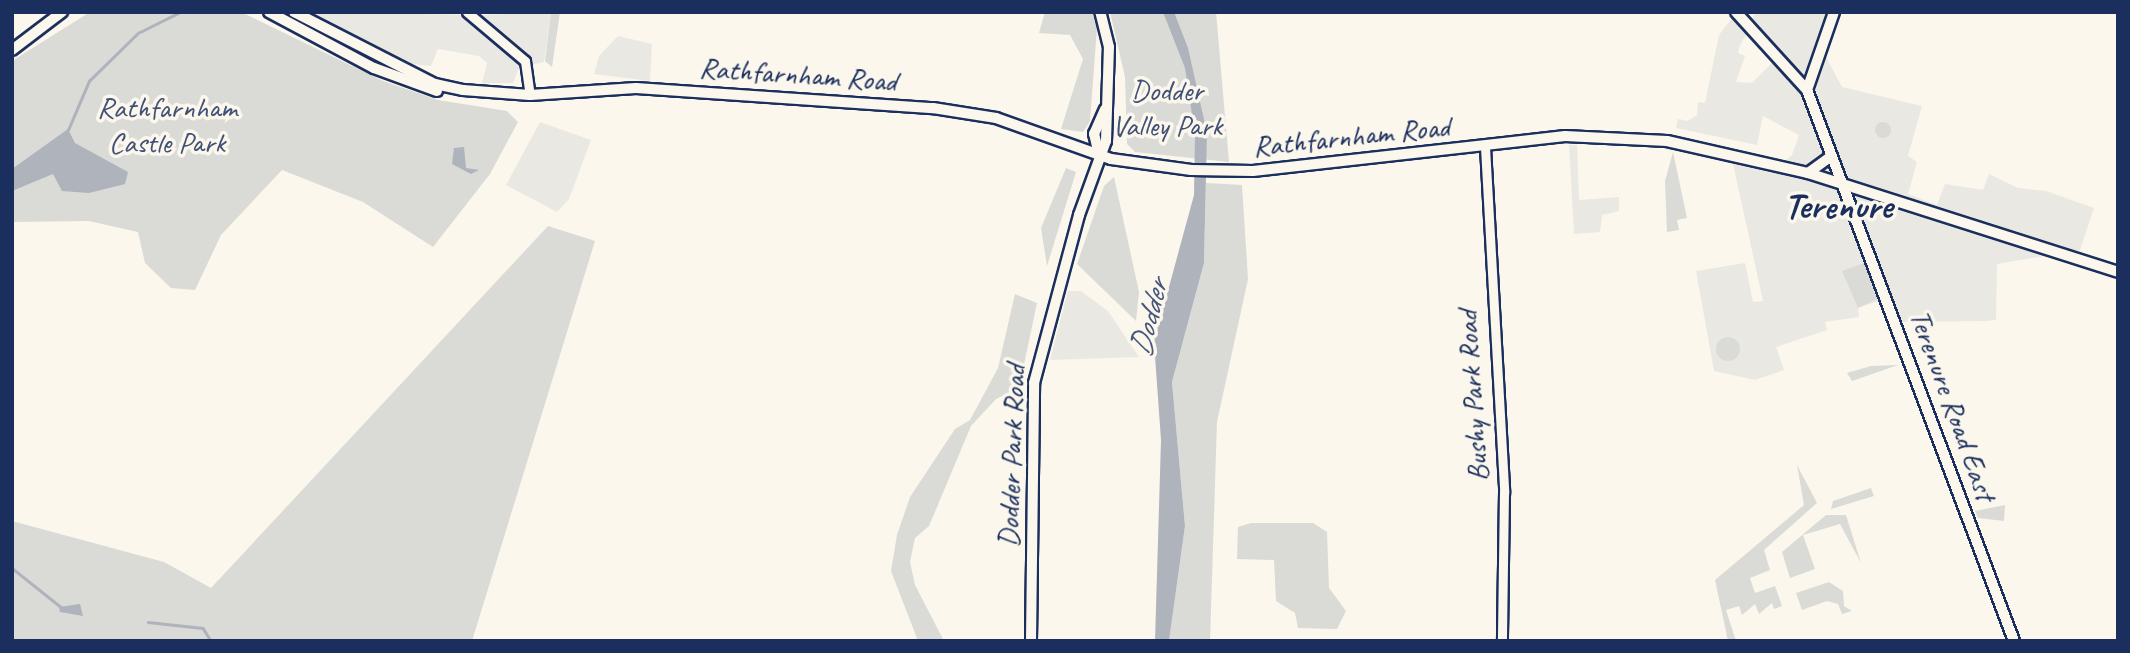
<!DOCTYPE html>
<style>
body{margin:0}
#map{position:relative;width:2130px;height:653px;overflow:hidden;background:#fbf7ec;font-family:Caveat,sans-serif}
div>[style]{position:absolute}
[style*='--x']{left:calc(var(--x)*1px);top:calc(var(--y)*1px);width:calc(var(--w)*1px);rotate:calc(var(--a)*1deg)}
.built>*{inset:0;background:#eae8e2}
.green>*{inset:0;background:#dadad7}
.round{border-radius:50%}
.water>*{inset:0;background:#afb3bb}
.stream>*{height:2.5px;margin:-1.25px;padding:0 1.25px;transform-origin:1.25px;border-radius:1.25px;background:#afb3bb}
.roads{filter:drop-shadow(2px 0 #1b2f5e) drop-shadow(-2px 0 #1b2f5e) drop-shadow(0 2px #1b2f5e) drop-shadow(0 -2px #1b2f5e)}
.minor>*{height:9px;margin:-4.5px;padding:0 4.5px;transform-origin:4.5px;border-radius:4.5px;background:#fbf7ec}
.major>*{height:10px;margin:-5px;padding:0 5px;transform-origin:5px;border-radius:5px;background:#fbf7ec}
span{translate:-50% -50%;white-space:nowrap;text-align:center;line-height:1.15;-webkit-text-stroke:7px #fbf7ec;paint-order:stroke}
.street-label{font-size:30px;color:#1b2f5e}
.park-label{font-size:30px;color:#415176}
.water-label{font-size:32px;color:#47577a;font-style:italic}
.district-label{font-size:37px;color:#1b2f5e;font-weight:700}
.frame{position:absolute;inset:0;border:14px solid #1b2f5e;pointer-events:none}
</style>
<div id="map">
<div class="built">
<div style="clip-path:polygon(311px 12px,482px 15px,551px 12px,544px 62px,519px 68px,513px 83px,482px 83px,487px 63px,479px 56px,438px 49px,431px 66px,412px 64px)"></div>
<div style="clip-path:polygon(1756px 12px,1829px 12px,1818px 42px,1842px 87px,1922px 106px,1908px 156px,1917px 162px,1908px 194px,1937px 205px,1945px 184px,1983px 190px,1989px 174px,2018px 188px,2046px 191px,2094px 208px,2080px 250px,1997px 264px,1996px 320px,1985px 321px,1901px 322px,1878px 257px,1864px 263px,1878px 301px,1858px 308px,1859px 317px,1825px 322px,1827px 330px,1776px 347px,1784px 370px,1755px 380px,1714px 371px,1696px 271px,1745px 263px,1753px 302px,1763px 301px,1733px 164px,1771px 173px,1792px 155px,1799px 135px,1763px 116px,1757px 145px,1676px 128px,1678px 119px,1688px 121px,1697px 115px,1698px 102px,1705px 103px,1719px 35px,1732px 18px,1747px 34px,1740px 45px,1738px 53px,1745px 56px,1736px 82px,1752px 83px,1773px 62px,1788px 58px,1752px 19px)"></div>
<div style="clip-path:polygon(618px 36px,652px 44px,650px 81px,594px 74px,599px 56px)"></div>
<div style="clip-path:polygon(540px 122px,591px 140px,569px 199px,557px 212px,506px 185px)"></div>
<div style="clip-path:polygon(1569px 145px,1577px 145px,1579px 200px,1619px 197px,1619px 211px,1602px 215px,1600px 232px,1574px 234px)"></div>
<div style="clip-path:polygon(1068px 291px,1081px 291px,1108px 311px,1139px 357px,1050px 360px)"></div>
</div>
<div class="green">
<div style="clip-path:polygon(90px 12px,241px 12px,383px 81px,438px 100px,507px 111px,518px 122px,490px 174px,433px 247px,363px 202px,282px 170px,221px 235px,195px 290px,171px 288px,145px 263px,138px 232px,89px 221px,12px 222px,12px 61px)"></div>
<div style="clip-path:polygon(551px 12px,560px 12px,552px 67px,545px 61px)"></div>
<div style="clip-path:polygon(1045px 12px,1092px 12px,1097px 28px,1090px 121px,1083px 132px,1061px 129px,1083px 59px,1070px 35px,1039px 33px)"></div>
<div style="clip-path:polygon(1110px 12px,1216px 12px,1229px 162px,1135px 152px,1127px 144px,1125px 77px)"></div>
<div class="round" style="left:1875px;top:122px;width:16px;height:16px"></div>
<div style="clip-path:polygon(1673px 152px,1687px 218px,1677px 220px,1679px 230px,1667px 232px,1665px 181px)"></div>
<div style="clip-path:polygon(1066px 168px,1076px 172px,1047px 266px,1041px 228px)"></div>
<div style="clip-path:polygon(1114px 177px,1139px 292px,1136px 321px,1077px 264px,1104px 186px)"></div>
<div style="clip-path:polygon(1206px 183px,1242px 185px,1248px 279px,1217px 422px,1210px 641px,1169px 641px,1185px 526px,1172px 382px,1204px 263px)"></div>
<div style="clip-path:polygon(548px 226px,595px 241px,472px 641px,12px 641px,12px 521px,164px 562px,211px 588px)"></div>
<div style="clip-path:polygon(1864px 263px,1877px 299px,1858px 308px,1842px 271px)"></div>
<div style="clip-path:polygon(1015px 294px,1037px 303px,1019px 388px,996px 399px,971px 426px,929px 526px,915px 538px,910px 562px,915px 585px,944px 641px,918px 641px,891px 571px,897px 535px,910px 497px,955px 429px,970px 420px,998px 368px)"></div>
<div style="clip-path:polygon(1168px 295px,1162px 312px,1154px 342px,1151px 313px,1157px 312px,1156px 299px)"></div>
<div class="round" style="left:1716px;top:337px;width:24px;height:24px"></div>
<div style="clip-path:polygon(1898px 365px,1852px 381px,1847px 373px,1871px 366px)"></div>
<div style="clip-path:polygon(1797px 465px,1817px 503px,1764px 550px,1770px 570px,1750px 578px,1755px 593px,1775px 586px,1782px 606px,1774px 609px,1772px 603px,1759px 614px,1755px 604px,1742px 615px,1739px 606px,1726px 610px,1736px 641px,1728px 641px,1715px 580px,1804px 505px)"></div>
<div style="clip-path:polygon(1871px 488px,1874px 496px,1831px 509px,1833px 501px)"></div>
<div style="clip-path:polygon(2005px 505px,2004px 521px,1978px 518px,1975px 511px)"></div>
<div style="clip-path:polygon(1826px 515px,1846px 515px,1861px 563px,1840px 524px,1803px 535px,1815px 569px,1790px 578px,1782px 552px)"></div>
<div style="clip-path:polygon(1251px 523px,1313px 523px,1327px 532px,1329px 588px,1346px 611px,1337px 629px,1298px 628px,1295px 613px,1276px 601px,1274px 560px,1237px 559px,1238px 527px)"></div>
<div style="clip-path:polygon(1829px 582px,1843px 591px,1844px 606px,1852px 611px,1842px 614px,1838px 604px,1827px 601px,1802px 610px,1796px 593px)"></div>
</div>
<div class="water">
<div style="clip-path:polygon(1163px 12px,1174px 12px,1188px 48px,1207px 133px,1204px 263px,1172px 382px,1185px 526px,1169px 641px,1155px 641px,1161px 440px,1154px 342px,1194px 195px,1195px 134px,1185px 68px)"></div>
<div style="clip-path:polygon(68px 129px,75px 143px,128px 172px,125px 184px,89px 193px,62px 191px,53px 174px,12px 191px,12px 169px)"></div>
<div style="clip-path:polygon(464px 147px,466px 168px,479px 170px,471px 174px,452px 164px,454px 148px)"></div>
<div style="clip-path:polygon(80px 604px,83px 616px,60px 612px,59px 607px)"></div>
</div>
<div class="stream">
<div style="--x:140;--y:32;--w:45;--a:-26.6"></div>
<div style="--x:68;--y:130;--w:53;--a:-66.8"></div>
<div style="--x:89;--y:81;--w:69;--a:-44.4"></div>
<div style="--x:12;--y:568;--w:63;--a:38.5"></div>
<div style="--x:148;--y:622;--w:55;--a:6.2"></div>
<div style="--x:203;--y:628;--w:15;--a:58"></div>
</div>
<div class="roads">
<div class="minor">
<div style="--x:467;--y:12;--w:76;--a:40.2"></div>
<div style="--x:525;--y:61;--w:34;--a:82"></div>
<div style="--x:1485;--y:147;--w:346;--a:86.8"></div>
<div style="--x:1504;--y:492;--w:149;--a:90.8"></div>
</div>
<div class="major">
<div style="--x:269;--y:12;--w:119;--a:28.1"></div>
<div style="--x:374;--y:68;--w:67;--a:20.1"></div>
<div style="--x:294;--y:12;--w:158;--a:27.1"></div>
<div style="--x:435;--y:84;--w:29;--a:12"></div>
<div style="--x:463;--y:90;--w:67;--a:4.3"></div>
<div style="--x:530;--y:95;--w:106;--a:-3.8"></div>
<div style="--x:636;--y:88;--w:298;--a:3.9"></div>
<div style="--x:933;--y:108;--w:64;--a:9"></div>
<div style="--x:996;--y:118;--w:122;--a:19.6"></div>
<div style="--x:1111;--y:159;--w:81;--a:7.8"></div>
<div style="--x:1191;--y:170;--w:62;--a:0.9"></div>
<div style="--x:1253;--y:171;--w:314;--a:-6.4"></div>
<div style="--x:1565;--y:136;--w:102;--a:2.8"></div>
<div style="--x:1667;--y:141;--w:145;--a:12.8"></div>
<div style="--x:1808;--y:173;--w:325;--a:17.7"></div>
<div style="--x:1736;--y:12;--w:105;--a:47.7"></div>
<div style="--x:1807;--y:90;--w:589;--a:69.41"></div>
<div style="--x:12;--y:50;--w:63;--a:-37.2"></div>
<div style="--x:1807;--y:90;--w:83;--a:-70.9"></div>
<div style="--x:1099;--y:155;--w:22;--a:-103"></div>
<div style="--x:1094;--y:134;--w:27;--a:-66"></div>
<div style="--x:1808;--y:173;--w:29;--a:-36"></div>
<div style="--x:1031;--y:641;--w:258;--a:-89.3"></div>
<div style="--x:1034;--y:383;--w:174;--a:-75"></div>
<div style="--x:1079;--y:215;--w:79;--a:-70"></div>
<div style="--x:1106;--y:141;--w:94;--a:-88.2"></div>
<div style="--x:1109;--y:47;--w:36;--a:-104"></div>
</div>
</div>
<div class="street-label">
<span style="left:798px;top:74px;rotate:4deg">Rathfarnham Road</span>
<span style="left:1351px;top:136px;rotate:-6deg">Rathfarnham Road</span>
<span style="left:1472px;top:396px;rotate:-94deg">Bushy Park Road</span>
<span style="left:1953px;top:405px;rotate:70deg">Terenure Road East</span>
<span style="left:1011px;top:456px;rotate:-88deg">Dodder Park Road</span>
</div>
<div class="park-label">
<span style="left:1167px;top:107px">Dodder<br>Valley Park</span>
<span style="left:167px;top:124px">Rathfarnham<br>Castle Park</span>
</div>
<div class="water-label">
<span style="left:1149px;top:318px;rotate:-76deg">Dodder</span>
</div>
<div class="district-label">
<span style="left:1838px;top:206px">Terenure</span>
</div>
<div class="frame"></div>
</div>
